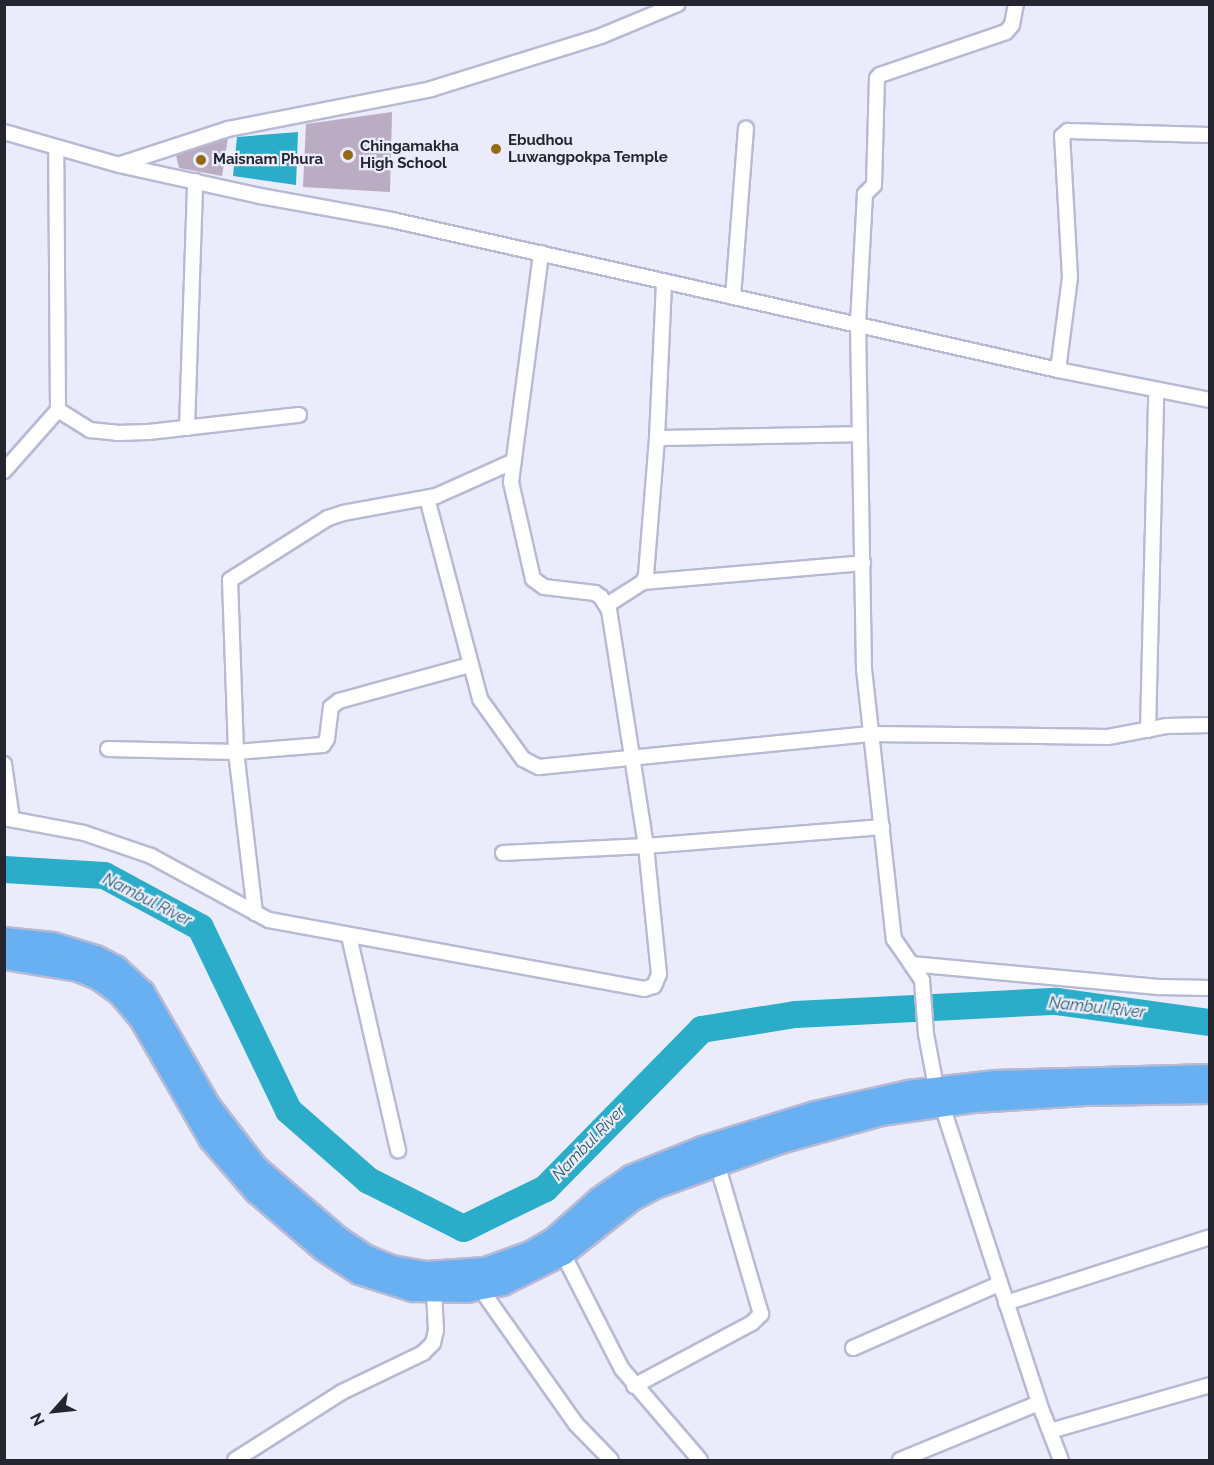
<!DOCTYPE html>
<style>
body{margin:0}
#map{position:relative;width:1214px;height:1465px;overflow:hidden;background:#eaecfc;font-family:Raleway,sans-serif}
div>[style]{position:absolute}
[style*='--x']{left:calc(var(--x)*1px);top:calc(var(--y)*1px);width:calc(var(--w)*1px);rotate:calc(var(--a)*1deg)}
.water>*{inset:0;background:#2bacc9}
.river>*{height:27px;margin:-13.5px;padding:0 13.5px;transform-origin:13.5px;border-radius:13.5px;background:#2bacc9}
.building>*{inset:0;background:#baacc3}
.roads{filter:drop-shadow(2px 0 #b8bad4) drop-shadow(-2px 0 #b8bad4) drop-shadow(0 2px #b8bad4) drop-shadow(0 -2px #b8bad4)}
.minor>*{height:14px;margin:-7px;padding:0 7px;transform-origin:7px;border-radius:7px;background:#fff}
.trunk>*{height:22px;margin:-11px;padding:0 11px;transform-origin:11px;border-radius:11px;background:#68b0f2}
.dots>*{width:16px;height:16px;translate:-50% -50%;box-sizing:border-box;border:3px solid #eaecfc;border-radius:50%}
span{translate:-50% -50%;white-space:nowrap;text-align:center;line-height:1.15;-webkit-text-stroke:4.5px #eaecfc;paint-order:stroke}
.poi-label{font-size:15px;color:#25252f;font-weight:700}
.left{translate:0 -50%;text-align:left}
.water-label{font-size:16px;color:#295b68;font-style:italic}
.frame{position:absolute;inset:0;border:6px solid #25252f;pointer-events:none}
.north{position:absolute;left:24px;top:1381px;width:60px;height:60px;-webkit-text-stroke:4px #eaecfc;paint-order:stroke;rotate:243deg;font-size:16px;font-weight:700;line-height:24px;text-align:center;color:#25252f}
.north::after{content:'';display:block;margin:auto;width:21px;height:27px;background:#25252f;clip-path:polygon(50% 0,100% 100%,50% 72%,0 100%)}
</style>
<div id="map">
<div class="water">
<div style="clip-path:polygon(298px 132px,296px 185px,233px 176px,237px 137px)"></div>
</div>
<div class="river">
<div style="--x:4;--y:869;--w:100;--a:3.4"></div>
<div style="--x:104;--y:875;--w:109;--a:28.4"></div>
<div style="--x:200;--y:927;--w:203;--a:64.3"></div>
<div style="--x:288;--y:1110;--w:106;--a:41.2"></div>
<div style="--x:368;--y:1180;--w:106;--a:26.8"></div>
<div style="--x:463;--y:1228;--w:91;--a:-26"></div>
<div style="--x:545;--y:1188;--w:223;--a:-45.5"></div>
<div style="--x:701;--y:1029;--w:95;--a:-9.1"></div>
<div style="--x:795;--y:1014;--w:261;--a:-2.9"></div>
<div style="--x:1056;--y:1001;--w:155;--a:7.8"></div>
</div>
<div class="building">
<div style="clip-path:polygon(392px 112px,390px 192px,303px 187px,306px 124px)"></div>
<div style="clip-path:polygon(228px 138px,222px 176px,179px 168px,176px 155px)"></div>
</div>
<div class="roads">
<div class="minor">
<div style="--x:1016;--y:4;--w:21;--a:101"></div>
<div style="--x:1012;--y:25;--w:9;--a:131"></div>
<div style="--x:1006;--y:32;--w:133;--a:161.2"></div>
<div style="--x:880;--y:75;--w:4;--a:135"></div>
<div style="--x:877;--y:78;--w:107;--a:91.6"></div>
<div style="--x:874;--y:185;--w:13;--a:135"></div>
<div style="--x:865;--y:194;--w:131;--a:93.1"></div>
<div style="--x:858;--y:325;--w:344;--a:89"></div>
<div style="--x:864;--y:669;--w:272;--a:83.7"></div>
<div style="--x:894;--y:939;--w:50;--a:55.7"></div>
<div style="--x:922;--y:980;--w:54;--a:85.8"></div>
<div style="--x:926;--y:1034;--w:54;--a:79.3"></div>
<div style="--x:936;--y:1087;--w:332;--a:71.9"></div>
<div style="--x:1039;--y:1403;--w:61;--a:68.9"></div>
<div style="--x:4;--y:132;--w:120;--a:16"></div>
<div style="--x:119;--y:165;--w:144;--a:12.4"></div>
<div style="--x:260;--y:196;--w:134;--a:10.3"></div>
<div style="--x:392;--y:220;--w:683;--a:12.69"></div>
<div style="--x:1058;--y:370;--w:155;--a:11.2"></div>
<div style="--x:121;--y:164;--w:113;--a:-18.1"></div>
<div style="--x:228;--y:129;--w:207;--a:-11.1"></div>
<div style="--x:431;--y:89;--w:178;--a:-17.3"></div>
<div style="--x:601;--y:36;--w:83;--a:-22.6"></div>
<div style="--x:733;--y:297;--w:169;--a:-85.6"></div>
<div style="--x:1058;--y:370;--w:94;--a:-82.6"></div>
<div style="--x:1070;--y:277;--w:141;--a:-93.2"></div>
<div style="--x:1062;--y:136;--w:8;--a:-40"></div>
<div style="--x:1068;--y:131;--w:142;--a:1.6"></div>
<div style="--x:58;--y:410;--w:38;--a:32"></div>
<div style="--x:90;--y:430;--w:27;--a:6"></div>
<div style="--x:117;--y:433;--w:32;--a:-2"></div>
<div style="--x:149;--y:432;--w:151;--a:-6.5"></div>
<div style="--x:187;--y:428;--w:247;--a:-88.1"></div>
<div style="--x:657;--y:438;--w:203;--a:-1.1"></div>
<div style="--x:4;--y:471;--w:81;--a:-48.5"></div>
<div style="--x:58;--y:410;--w:262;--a:-90.4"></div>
<div style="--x:427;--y:498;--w:208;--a:75.2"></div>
<div style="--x:480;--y:699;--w:74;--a:54.4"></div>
<div style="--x:523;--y:759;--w:18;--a:27"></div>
<div style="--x:539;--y:767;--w:335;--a:-5.7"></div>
<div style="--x:872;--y:734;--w:236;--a:0.7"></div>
<div style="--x:1108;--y:737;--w:60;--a:-10.6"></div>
<div style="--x:1167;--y:726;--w:43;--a:-1.3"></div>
<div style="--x:643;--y:582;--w:221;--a:-4.9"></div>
<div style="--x:607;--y:605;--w:43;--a:-32.6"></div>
<div style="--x:643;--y:582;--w:8;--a:-67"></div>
<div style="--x:646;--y:575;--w:137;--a:-85.4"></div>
<div style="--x:657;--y:438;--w:157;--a:-87.4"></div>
<div style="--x:1148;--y:730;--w:339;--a:-88.6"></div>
<div style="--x:108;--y:749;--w:128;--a:1.3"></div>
<div style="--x:236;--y:752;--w:87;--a:-4.6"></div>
<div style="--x:323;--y:745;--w:7;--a:-56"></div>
<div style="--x:327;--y:739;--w:32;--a:-83"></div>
<div style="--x:331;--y:707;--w:10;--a:-37"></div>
<div style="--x:339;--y:701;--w:136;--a:-15.4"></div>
<div style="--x:4;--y:764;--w:56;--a:81.7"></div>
<div style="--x:4;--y:818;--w:81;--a:10.6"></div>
<div style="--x:84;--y:833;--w:71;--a:18.9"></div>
<div style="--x:151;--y:856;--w:134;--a:28.5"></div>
<div style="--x:269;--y:920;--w:381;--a:10.4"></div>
<div style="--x:644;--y:989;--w:10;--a:-17"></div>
<div style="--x:654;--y:986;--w:13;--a:-67"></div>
<div style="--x:659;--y:974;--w:129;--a:-95.8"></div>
<div style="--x:646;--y:846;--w:239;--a:-98.9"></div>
<div style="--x:609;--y:610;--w:15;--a:-122"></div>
<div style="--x:601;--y:597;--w:7;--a:-146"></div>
<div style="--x:595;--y:593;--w:51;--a:-173.3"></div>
<div style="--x:544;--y:587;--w:14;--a:-144"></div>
<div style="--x:533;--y:579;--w:99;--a:-102.8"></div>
<div style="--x:511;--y:482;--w:231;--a:-82.5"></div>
<div style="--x:503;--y:853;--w:143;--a:-2.8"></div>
<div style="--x:646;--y:846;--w:237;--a:-4.6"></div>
<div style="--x:255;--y:913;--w:162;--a:-96.7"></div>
<div style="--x:236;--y:752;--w:172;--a:-92"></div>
<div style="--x:230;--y:580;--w:116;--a:-32.3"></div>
<div style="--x:328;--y:518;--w:16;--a:-18"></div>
<div style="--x:343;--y:513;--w:95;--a:-10.4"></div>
<div style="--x:436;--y:496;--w:83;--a:-24.1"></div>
<div style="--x:349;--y:936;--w:220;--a:77.1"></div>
<div style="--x:911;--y:964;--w:251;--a:5.3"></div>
<div style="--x:1161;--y:987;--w:49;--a:1.2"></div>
<div style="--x:560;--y:1248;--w:136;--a:62.9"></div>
<div style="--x:622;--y:1369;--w:120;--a:49.4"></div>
<div style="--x:480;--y:1288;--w:166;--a:54.8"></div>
<div style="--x:576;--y:1424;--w:50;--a:45.8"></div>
<div style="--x:1006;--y:1303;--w:214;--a:-17.9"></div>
<div style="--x:853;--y:1348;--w:159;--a:-23.7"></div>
<div style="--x:634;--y:1386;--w:134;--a:-28.1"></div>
<div style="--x:752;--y:1323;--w:13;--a:-45"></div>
<div style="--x:761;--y:1314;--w:156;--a:-106.3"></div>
<div style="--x:1050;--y:1431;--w:166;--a:-16"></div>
<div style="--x:235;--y:1460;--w:127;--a:-32.4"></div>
<div style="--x:342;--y:1392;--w:90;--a:-25.7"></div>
<div style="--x:423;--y:1353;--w:14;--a:-45"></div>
<div style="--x:433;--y:1343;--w:13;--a:-77"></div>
<div style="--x:436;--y:1330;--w:39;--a:-93"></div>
<div style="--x:900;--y:1460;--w:150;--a:-22.3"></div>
</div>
<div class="trunk">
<div style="--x:4;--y:939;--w:49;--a:5.8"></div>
<div style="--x:53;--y:944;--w:45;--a:16.8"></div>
<div style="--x:96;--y:957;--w:22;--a:27"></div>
<div style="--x:116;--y:967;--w:37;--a:43"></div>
<div style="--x:143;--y:992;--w:132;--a:59.9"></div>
<div style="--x:209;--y:1106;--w:77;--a:52.4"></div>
<div style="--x:256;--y:1167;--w:107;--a:40.8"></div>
<div style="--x:337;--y:1237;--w:36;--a:34"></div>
<div style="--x:367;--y:1257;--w:27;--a:22"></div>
<div style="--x:392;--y:1267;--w:36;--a:10"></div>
<div style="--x:427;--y:1273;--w:58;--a:-3.9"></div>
<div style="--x:485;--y:1269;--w:48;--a:-19.6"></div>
<div style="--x:530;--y:1253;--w:28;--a:-30"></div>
<div style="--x:554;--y:1239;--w:60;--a:-41.6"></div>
<div style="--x:599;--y:1199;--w:38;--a:-35"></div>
<div style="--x:630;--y:1177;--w:78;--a:-21.9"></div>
<div style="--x:702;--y:1148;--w:118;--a:-17.2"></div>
<div style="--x:815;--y:1113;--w:95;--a:-12.7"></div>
<div style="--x:908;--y:1092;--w:88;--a:-6.6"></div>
<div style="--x:995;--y:1082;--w:215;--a:-1.6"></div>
<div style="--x:4;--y:958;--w:75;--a:9.2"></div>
<div style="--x:78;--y:970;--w:22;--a:22"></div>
<div style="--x:98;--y:978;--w:26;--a:36"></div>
<div style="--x:119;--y:993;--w:34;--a:50"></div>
<div style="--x:141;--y:1019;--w:140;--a:60"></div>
<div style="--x:211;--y:1140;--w:69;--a:49.1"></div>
<div style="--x:256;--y:1192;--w:89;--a:40.5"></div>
<div style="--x:324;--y:1250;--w:42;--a:33.3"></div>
<div style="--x:359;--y:1273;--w:57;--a:17.5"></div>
<div style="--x:413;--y:1290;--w:54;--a:1.1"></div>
<div style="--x:467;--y:1291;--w:37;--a:-11"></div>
<div style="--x:503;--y:1284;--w:67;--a:-26.6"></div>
<div style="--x:563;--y:1254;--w:89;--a:-38.2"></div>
<div style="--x:633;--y:1199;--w:26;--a:-28"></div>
<div style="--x:656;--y:1187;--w:133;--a:-19.8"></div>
<div style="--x:781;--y:1142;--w:104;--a:-15.6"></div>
<div style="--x:881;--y:1114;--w:95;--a:-7.9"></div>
<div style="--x:975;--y:1101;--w:110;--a:-3.6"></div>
<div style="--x:1085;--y:1094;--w:125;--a:-0.9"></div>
</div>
</div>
<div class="dots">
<div style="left:496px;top:149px;background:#936b14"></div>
<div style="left:348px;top:155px;background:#936b14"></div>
<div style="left:201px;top:160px;background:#936b14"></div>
</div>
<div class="poi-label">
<span class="left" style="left:508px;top:149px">Ebudhou<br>Luwangpokpa Temple</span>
<span class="left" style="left:360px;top:155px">Chingamakha<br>High School</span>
<span class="left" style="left:213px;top:160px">Maisnam Phura</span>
</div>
<div class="water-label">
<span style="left:147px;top:900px;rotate:27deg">Nambul River</span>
<span style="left:1097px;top:1008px;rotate:6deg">Nambul River</span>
<span style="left:589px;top:1143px;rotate:-46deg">Nambul River</span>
</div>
<div class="frame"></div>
<div class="north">N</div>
</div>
